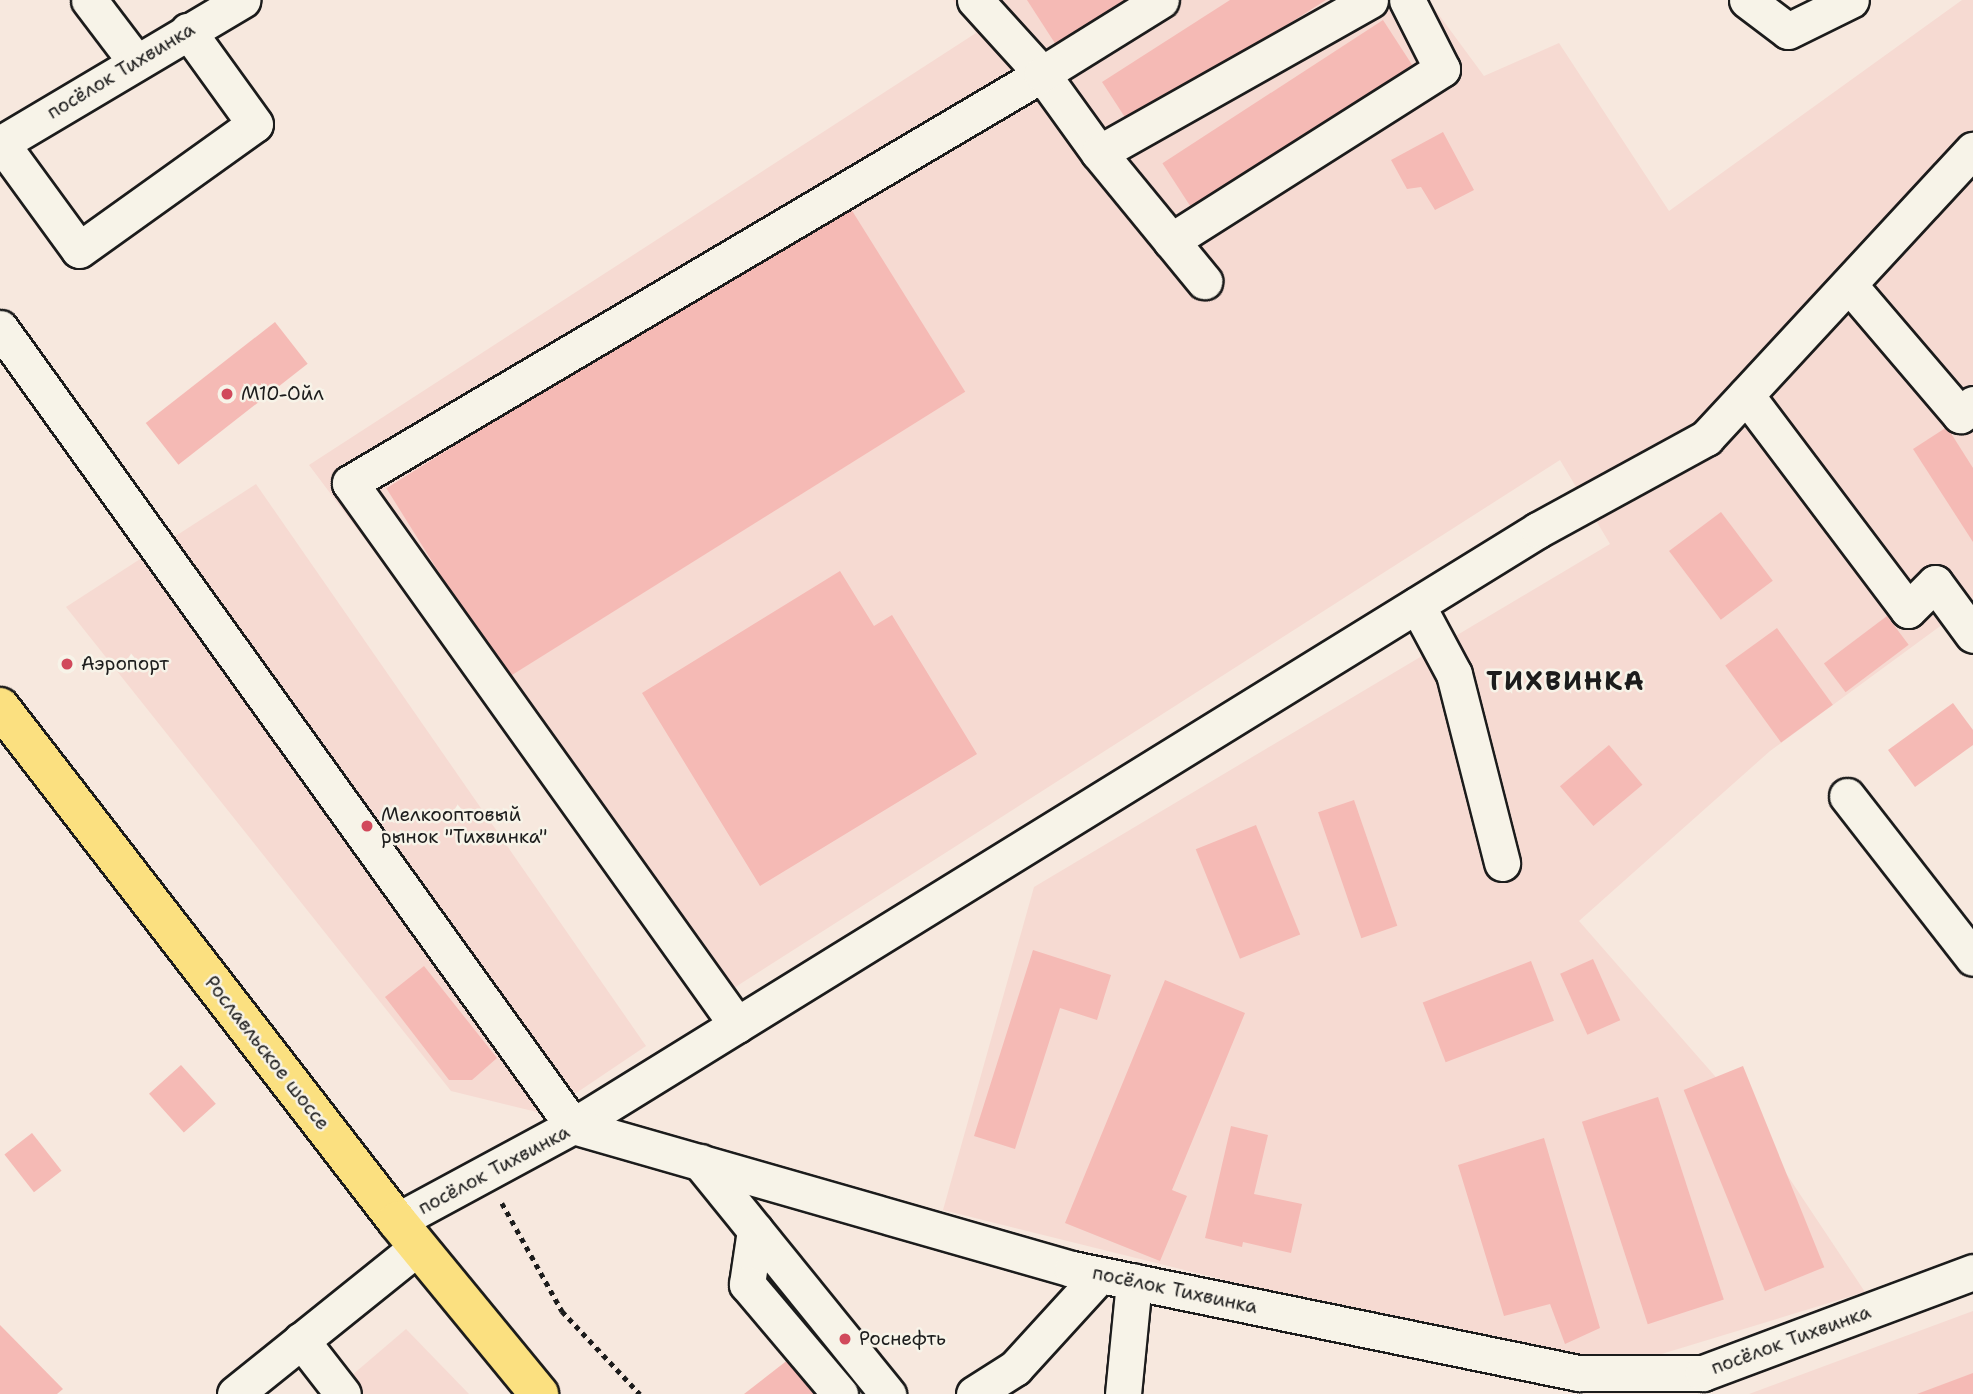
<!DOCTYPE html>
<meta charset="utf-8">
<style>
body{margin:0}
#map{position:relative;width:1973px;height:1394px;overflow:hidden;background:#f7e8de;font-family:"Shantell Sans",sans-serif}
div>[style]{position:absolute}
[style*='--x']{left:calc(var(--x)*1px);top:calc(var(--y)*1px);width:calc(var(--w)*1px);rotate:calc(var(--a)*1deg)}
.built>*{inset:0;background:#f6dad2}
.building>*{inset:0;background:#f5bab5;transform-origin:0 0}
.path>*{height:4.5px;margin-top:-2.25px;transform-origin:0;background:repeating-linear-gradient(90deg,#1c1c1c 0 5px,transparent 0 10px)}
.roads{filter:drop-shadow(2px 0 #1c1c1c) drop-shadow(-2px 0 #1c1c1c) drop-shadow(0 2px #1c1c1c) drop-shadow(0 -2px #1c1c1c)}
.minor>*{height:35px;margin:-17.5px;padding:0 17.5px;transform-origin:17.5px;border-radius:17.5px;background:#f7f3e8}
.major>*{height:38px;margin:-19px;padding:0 19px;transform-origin:19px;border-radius:19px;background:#fbe080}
.dots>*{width:19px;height:19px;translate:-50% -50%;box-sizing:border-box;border:4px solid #f7f3e8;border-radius:50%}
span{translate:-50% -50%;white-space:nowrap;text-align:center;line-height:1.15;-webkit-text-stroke:5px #f7f3e8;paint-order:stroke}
.street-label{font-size:19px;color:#1c1c1c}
.poi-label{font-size:19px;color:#1c1c1c}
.left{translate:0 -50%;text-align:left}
.district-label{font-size:26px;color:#1c1c1c;font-weight:700;letter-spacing:2px}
</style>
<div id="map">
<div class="built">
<div style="clip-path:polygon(953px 0,1428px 0,1484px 76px,1559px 43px,1669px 211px,1962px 0,1973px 0,1973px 602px,1770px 751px,1579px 921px,1742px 1107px,1865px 1292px,1599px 1373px,943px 1210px,1034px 887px,1610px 544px,1560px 460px,712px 1002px,309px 465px,976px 33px)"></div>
<div style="clip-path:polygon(256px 484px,646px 1046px,545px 1114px,451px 1091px,66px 607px)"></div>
<div style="clip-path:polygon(1973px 1311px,1973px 1394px,1749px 1394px)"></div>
<div style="clip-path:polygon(406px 1329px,469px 1394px,330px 1394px)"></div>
</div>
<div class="building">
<div style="clip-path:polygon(1027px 0,1134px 0,1058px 48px)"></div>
<div style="clip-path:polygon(1230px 0,1326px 0,1130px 125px,1102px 82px)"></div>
<div style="left:1383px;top:20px;width:59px;height:263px;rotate:57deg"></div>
<div style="clip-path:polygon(1443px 132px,1474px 190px,1435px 210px,1421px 187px,1407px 189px,1391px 160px)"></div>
<div style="left:846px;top:201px;width:225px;height:542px;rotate:58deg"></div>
<div style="left:275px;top:322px;width:53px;height:164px;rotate:52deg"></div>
<div style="clip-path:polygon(1947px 427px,1973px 468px,1973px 542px,1913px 449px)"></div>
<div style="left:1721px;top:512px;width:86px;height:65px;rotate:53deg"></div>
<div style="clip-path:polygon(840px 571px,874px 626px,892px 615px,977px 754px,760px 886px,642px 693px)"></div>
<div style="left:1887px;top:616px;width:36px;height:79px;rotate:53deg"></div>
<div style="left:1777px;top:628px;width:95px;height:64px;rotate:54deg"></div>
<div style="clip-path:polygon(1953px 703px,1973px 730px,1973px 745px,1915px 787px,1888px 750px)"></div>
<div style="left:1609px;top:745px;width:52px;height:64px;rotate:50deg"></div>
<div style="left:1354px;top:800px;width:133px;height:38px;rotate:71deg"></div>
<div style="left:1256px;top:825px;width:118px;height:65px;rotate:68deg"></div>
<div style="clip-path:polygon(1033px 950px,1111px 975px,1097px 1020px,1060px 1008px,1015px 1149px,974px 1136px)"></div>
<div style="left:1593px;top:959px;width:67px;height:36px;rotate:66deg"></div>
<div style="left:1531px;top:961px;width:64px;height:116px;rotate:69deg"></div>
<div style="clip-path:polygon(424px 966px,497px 1058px,472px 1080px,449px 1080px,385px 997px)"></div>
<div style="clip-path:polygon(1165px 980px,1245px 1013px,1172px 1190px,1187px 1196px,1160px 1261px,1065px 1223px)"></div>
<div style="left:181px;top:1065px;width:52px;height:43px;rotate:48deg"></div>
<div style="left:1743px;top:1066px;width:217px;height:64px;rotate:68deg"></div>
<div style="left:1658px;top:1097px;width:213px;height:80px;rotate:72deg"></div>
<div style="clip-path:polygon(1231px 1126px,1268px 1135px,1254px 1194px,1302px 1204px,1291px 1253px,1243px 1242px,1242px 1247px,1205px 1238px)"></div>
<div style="left:32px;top:1133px;width:48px;height:35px;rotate:52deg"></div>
<div style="clip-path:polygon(1544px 1138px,1600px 1328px,1565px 1344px,1550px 1304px,1504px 1316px,1458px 1165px)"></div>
<div style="clip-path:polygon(843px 1317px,882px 1367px,847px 1394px,744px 1394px)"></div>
<div style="clip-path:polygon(0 1325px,63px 1389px,57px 1394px,0 1394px)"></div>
<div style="clip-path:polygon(1973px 1373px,1973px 1394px,1917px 1394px)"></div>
</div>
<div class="path">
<div style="--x:502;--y:1203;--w:124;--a:60.9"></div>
<div style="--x:562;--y:1311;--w:114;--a:46.8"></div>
</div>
<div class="roads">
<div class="minor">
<div style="--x:89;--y:0;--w:78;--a:52.8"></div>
<div style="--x:975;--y:0;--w:100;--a:47.8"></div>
<div style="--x:1042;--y:74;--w:97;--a:54.2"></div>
<div style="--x:1099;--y:153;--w:166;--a:50.6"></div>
<div style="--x:1747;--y:0;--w:51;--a:37.1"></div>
<div style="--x:1788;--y:31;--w:70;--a:-26.2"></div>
<div style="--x:1;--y:143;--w:132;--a:53.9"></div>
<div style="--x:79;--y:250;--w:216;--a:-35.6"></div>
<div style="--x:255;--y:124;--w:115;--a:-125.8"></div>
<div style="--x:0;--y:144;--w:282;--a:-30.7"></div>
<div style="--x:1099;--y:153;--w:311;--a:-29.4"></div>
<div style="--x:1171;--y:241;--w:321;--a:-32.4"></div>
<div style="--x:1442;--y:69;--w:77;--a:-116.9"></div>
<div style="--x:1850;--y:286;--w:170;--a:49.5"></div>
<div style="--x:1960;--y:415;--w:17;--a:-40"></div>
<div style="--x:0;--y:328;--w:982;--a:54.32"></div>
<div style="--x:573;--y:1126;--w:1134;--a:-31.7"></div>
<div style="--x:1538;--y:530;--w:192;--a:-28.7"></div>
<div style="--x:1706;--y:438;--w:393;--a:-47.2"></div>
<div style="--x:1746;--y:395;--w:269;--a:53"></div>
<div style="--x:1908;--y:610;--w:38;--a:-45"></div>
<div style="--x:1935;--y:583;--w:64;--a:53.8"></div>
<div style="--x:1417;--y:605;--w:78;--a:61.8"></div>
<div style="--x:1454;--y:674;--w:195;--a:75.7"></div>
<div style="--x:1847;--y:796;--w:205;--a:52.1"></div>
<div style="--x:737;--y:1025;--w:666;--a:-125.53"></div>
<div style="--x:350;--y:483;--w:804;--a:-30.58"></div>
<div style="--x:1042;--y:74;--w:140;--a:-31.9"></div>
<div style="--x:700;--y:1162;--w:299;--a:51"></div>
<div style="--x:397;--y:1221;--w:200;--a:-28.4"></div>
<div style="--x:573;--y:1126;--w:519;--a:15.99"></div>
<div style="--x:1072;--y:1269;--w:517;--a:11.61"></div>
<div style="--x:1578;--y:1373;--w:125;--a:0"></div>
<div style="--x:1703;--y:1373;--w:288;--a:-20.5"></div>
<div style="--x:755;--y:1230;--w:55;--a:98.4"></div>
<div style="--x:747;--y:1284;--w:144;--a:49.8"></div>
<div style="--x:301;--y:1340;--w:68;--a:52.1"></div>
<div style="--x:235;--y:1394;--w:235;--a:-38.8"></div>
<div style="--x:974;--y:1394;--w:49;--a:-32.4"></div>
<div style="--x:1015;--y:1368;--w:126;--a:-47.6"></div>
<div style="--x:1123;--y:1394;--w:113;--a:-84.4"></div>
</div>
<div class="major">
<div style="--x:0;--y:707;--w:649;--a:52.32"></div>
<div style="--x:397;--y:1221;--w:224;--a:50.6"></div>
</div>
</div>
<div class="dots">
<div style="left:227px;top:394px;background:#d1495b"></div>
<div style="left:67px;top:664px;background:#d1495b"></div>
<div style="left:367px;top:826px;background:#d1495b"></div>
<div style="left:845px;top:1339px;background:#d1495b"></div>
</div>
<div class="street-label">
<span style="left:121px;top:71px;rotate:-31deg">посёлок Тихвинка</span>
<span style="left:267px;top:1053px;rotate:52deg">Рославльское шоссе</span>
<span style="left:494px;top:1170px;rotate:-28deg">посёлок Тихвинка</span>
<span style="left:1175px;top:1290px;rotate:12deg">посёлок Тихвинка</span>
<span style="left:1791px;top:1340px;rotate:-20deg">посёлок Тихвинка</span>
</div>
<div class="poi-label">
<span class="left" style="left:241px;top:394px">М10-Ойл</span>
<span class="left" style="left:81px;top:664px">Аэропорт</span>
<span class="left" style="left:381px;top:826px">Мелкооптовый<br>рынок "Тихвинка"</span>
<span class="left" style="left:859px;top:1339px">Роснефть</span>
</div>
<div class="district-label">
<span style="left:1566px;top:681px">ТИХВИНКА</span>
</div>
</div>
